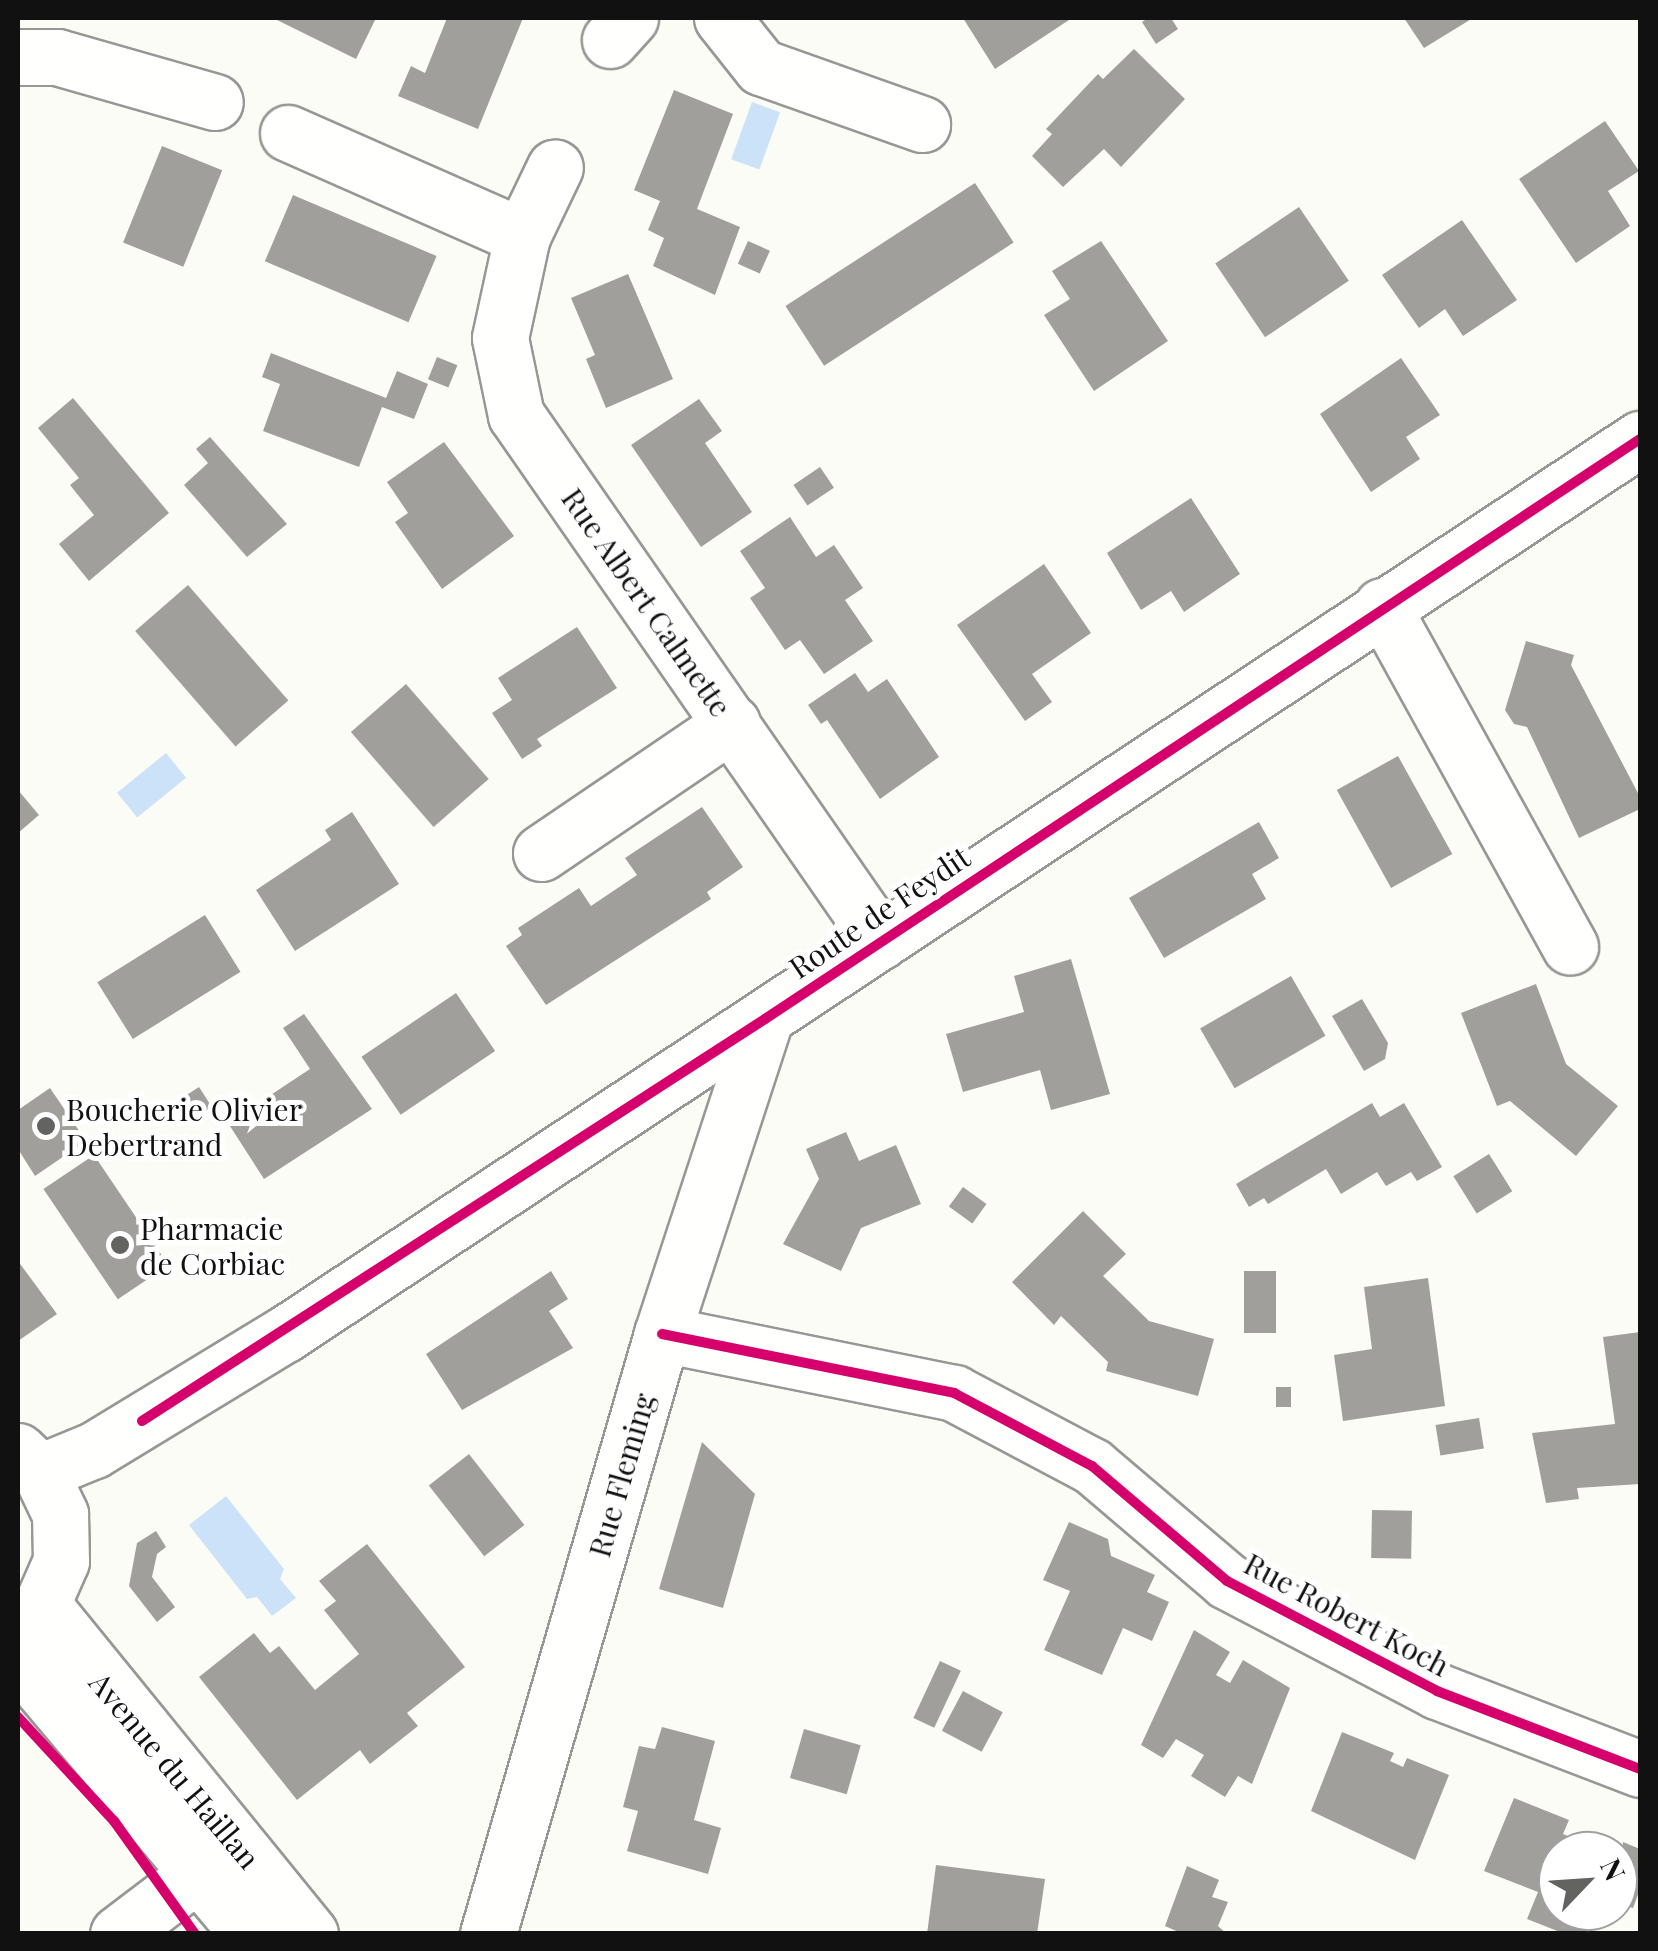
<!DOCTYPE html>
<style>
body{margin:0}
#map{position:relative;width:1658px;height:1951px;overflow:hidden;background:#fcfcf7;font-family:"Playfair Display",serif}
div>[style]{position:absolute}
[style*='--x']{left:calc(var(--x)*1px);top:calc(var(--y)*1px);width:calc(var(--w)*1px);rotate:calc(var(--a)*1deg)}
.water>*{inset:0;background:#cce2f8;transform-origin:0 0}
.building>*{inset:0;background:#a09f9c;transform-origin:0 0}
.roads{filter:drop-shadow(2px 0 #979795) drop-shadow(-2px 0 #979795) drop-shadow(0 2px #979795) drop-shadow(0 -2px #979795)}
.minor>*{height:55px;margin:-27.5px;padding:0 27.5px;transform-origin:27.5px;border-radius:27.5px;background:#fffffe}
.cycleway>*{height:10px;margin:-5px;padding:0 5px;transform-origin:5px;border-radius:5px;background:#d6006c}
.dots>*{width:28px;height:28px;translate:-50% -50%;box-sizing:border-box;border:5px solid #fff;border-radius:50%}
span{translate:-50% -50%;white-space:nowrap;text-align:center;line-height:1.15;-webkit-text-stroke:10px #fff;paint-order:stroke}
.street-label{font-size:30px;color:#111}
.poi-label{font-size:30px;color:#111}
.left{translate:0 -50%;text-align:left}
.frame{position:absolute;inset:0;border:20px solid #111;pointer-events:none}
.north{position:absolute;left:1538px;top:1831px;width:100px;height:100px;box-sizing:border-box;background:#fff;border:2px solid #a0a0a0;border-radius:50%;rotate:65deg;font-size:28px;font-weight:700;line-height:40px;text-align:center;color:#111}
.north::after{content:'';display:block;margin:auto;width:35px;height:45px;background:#636362;clip-path:polygon(50% 0,100% 100%,50% 72%,0 100%)}
</style>
<div id="map">
<div class="water">
<div style="left:752px;top:102px;width:30px;height:61px;rotate:20deg"></div>
<div style="left:166px;top:753px;width:32px;height:63px;rotate:51deg"></div>
<div style="clip-path:polygon(226px 1496px,284px 1569px,280px 1579px,296px 1598px,272px 1616px,257px 1597px,247px 1599px,189px 1525px)"></div>
</div>
<div class="building">
<div style="clip-path:polygon(273px 18px,376px 18px,356px 59px)"></div>
<div style="clip-path:polygon(447px 18px,523px 18px,478px 129px,398px 96px,411px 66px,425px 73px)"></div>
<div style="clip-path:polygon(963px 18px,1072px 18px,995px 69px)"></div>
<div style="clip-path:polygon(1148px 18px,1171px 18px,1178px 29px,1156px 44px,1142px 22px)"></div>
<div style="clip-path:polygon(1404px 18px,1473px 18px,1424px 48px)"></div>
<div style="clip-path:polygon(1134px 49px,1185px 99px,1121px 167px,1104px 149px,1063px 187px,1032px 156px,1052px 134px,1046px 129px,1098px 74px,1103px 79px)"></div>
<div style="clip-path:polygon(674px 90px,733px 114px,697px 209px,740px 227px,715px 295px,653px 266px,664px 238px,648px 230px,660px 201px,634px 190px)"></div>
<div style="clip-path:polygon(1605px 121px,1639px 171px,1608px 191px,1630px 226px,1576px 263px,1519px 179px)"></div>
<div style="left:162px;top:146px;width:65px;height:104px;rotate:22deg"></div>
<div style="left:975px;top:183px;width:71px;height:226px;rotate:57deg"></div>
<div style="left:293px;top:195px;width:156px;height:72px;rotate:23deg"></div>
<div style="left:1299px;top:207px;width:89px;height:101px;rotate:56deg"></div>
<div style="clip-path:polygon(1462px 220px,1517px 300px,1463px 336px,1445px 309px,1419px 328px,1382px 275px)"></div>
<div style="left:748px;top:241px;width:24px;height:25px;rotate:24deg"></div>
<div style="clip-path:polygon(1101px 241px,1168px 341px,1094px 391px,1044px 315px,1070px 299px,1052px 271px)"></div>
<div style="clip-path:polygon(628px 274px,673px 379px,606px 408px,586px 359px,595px 355px,571px 298px)"></div>
<div style="clip-path:polygon(271px 353px,386px 398px,397px 371px,428px 384px,414px 419px,382px 407px,359px 467px,263px 431px,280px 384px,262px 377px)"></div>
<div style="left:437px;top:357px;width:22px;height:24px;rotate:22deg"></div>
<div style="clip-path:polygon(1401px 358px,1440px 415px,1406px 437px,1420px 459px,1371px 492px,1320px 414px)"></div>
<div style="clip-path:polygon(73px 398px,169px 513px,89px 581px,59px 544px,94px 515px,70px 485px,79px 478px,38px 428px)"></div>
<div style="clip-path:polygon(699px 399px,722px 431px,705px 443px,752px 512px,701px 547px,631px 445px)"></div>
<div style="clip-path:polygon(210px 437px,287px 524px,247px 557px,184px 485px,208px 463px,196px 449px)"></div>
<div style="clip-path:polygon(444px 442px,514px 536px,442px 589px,395px 522px,408px 513px,387px 482px)"></div>
<div style="left:820px;top:467px;width:25px;height:32px;rotate:56deg"></div>
<div style="clip-path:polygon(1191px 498px,1240px 574px,1184px 612px,1171px 591px,1141px 610px,1107px 553px)"></div>
<div style="clip-path:polygon(790px 517px,816px 557px,834px 545px,863px 588px,845px 600px,873px 641px,824px 674px,800px 640px,785px 650px,750px 598px,765px 588px,740px 551px)"></div>
<div style="clip-path:polygon(1044px 564px,1091px 633px,1032px 674px,1052px 702px,1025px 721px,957px 625px)"></div>
<div style="left:188px;top:585px;width:153px;height:70px;rotate:49deg"></div>
<div style="clip-path:polygon(577px 627px,617px 688px,537px 739px,542px 746px,522px 759px,492px 713px,512px 700px,498px 678px)"></div>
<div style="clip-path:polygon(1526px 641px,1574px 655px,1571px 665px,1640px 797px,1640px 809px,1579px 838px,1527px 727px,1514px 724px,1505px 710px)"></div>
<div style="clip-path:polygon(855px 673px,868px 692px,887px 679px,939px 757px,880px 799px,827px 720px,821px 724px,808px 705px)"></div>
<div style="left:406px;top:684px;width:126px;height:73px;rotate:49deg"></div>
<div style="left:1398px;top:756px;width:112px;height:70px;rotate:61deg"></div>
<div style="clip-path:polygon(18px 790px,39px 815px,18px 833px)"></div>
<div style="clip-path:polygon(702px 807px,743px 867px,707px 892px,711px 899px,546px 1005px,506px 946px,522px 935px,518px 928px,579px 888px,591px 906px,637px 875px,625px 858px)"></div>
<div style="clip-path:polygon(352px 812px,399px 884px,295px 951px,256px 890px,331px 840px,325px 830px)"></div>
<div style="clip-path:polygon(1259px 822px,1279px 858px,1252px 874px,1266px 899px,1164px 958px,1129px 898px)"></div>
<div style="left:205px;top:915px;width:67px;height:127px;rotate:58deg"></div>
<div style="clip-path:polygon(1071px 959px,1110px 1094px,1051px 1110px,1040px 1070px,963px 1092px,946px 1034px,1024px 1012px,1014px 976px)"></div>
<div style="left:1291px;top:976px;width:69px;height:105px;rotate:60deg"></div>
<div style="clip-path:polygon(1536px 984px,1566px 1064px,1618px 1106px,1576px 1156px,1510px 1101px,1497px 1106px,1461px 1013px)"></div>
<div style="left:456px;top:993px;width:70px;height:114px;rotate:56deg"></div>
<div style="clip-path:polygon(1362px 999px,1388px 1043px,1385px 1059px,1364px 1071px,1332px 1016px)"></div>
<div style="clip-path:polygon(304px 1014px,372px 1109px,264px 1179px,228px 1123px,310px 1069px,283px 1028px)"></div>
<div style="left:199px;top:1087px;width:24px;height:24px;rotate:57deg"></div>
<div style="clip-path:polygon(50px 1088px,86px 1141px,35px 1176px,18px 1149px,18px 1110px)"></div>
<div style="clip-path:polygon(1372px 1103px,1380px 1117px,1404px 1103px,1442px 1167px,1417px 1181px,1411px 1172px,1386px 1186px,1377px 1172px,1341px 1194px,1326px 1169px,1268px 1204px,1264px 1198px,1249px 1207px,1236px 1184px)"></div>
<div style="clip-path:polygon(846px 1132px,859px 1161px,896px 1145px,921px 1204px,861px 1228px,841px 1271px,783px 1244px,819px 1179px,806px 1149px)"></div>
<div style="left:1489px;top:1154px;width:44px;height:42px;rotate:58deg"></div>
<div style="left:94px;top:1155px;width:133px;height:61px;rotate:56deg"></div>
<div style="left:963px;top:1187px;width:29px;height:24px;rotate:36deg"></div>
<div style="clip-path:polygon(1083px 1211px,1126px 1254px,1103px 1276px,1149px 1321px,1214px 1339px,1198px 1396px,1106px 1371px,1108px 1362px,1061px 1316px,1054px 1325px,1012px 1282px)"></div>
<div style="clip-path:polygon(18px 1261px,57px 1314px,18px 1341px)"></div>
<div style="clip-path:polygon(551px 1271px,568px 1299px,549px 1311px,573px 1348px,462px 1410px,426px 1354px)"></div>
<div style="left:1276px;top:1271px;width:62px;height:32px;rotate:90deg"></div>
<div style="clip-path:polygon(1428px 1278px,1445px 1406px,1343px 1421px,1334px 1355px,1372px 1349px,1364px 1287px)"></div>
<div style="clip-path:polygon(1640px 1332px,1640px 1484px,1577px 1488px,1579px 1499px,1546px 1503px,1532px 1433px,1615px 1424px,1603px 1337px)"></div>
<div style="left:1276px;top:1387px;width:15px;height:20px"></div>
<div style="left:1479px;top:1418px;width:31px;height:44px;rotate:81deg"></div>
<div style="clip-path:polygon(702px 1442px,755px 1494px,723px 1608px,659px 1589px)"></div>
<div style="left:469px;top:1454px;width:90px;height:51px;rotate:52deg"></div>
<div style="left:1372px;top:1510px;width:40px;height:48px;rotate:1deg"></div>
<div style="clip-path:polygon(1069px 1522px,1108px 1539px,1111px 1556px,1155px 1575px,1147px 1592px,1169px 1602px,1152px 1641px,1123px 1628px,1102px 1675px,1044px 1650px,1070px 1591px,1043px 1580px)"></div>
<div style="clip-path:polygon(156px 1531px,166px 1547px,157px 1554px,152px 1577px,175px 1607px,157px 1622px,129px 1586px,137px 1543px)"></div>
<div style="clip-path:polygon(367px 1544px,465px 1667px,407px 1713px,418px 1726px,370px 1764px,360px 1750px,297px 1800px,199px 1677px,254px 1633px,270px 1653px,279px 1646px,315px 1690px,359px 1654px,324px 1610px,336px 1601px,319px 1581px)"></div>
<div style="clip-path:polygon(1194px 1630px,1230px 1652px,1216px 1675px,1230px 1683px,1243px 1660px,1290px 1688px,1252px 1784px,1238px 1776px,1225px 1797px,1191px 1776px,1204px 1755px,1176px 1739px,1163px 1758px,1141px 1745px)"></div>
<div style="left:940px;top:1661px;width:23px;height:63px;rotate:25deg"></div>
<div style="left:963px;top:1691px;width:45px;height:45px;rotate:28deg"></div>
<div style="clip-path:polygon(662px 1727px,715px 1741px,694px 1820px,721px 1828px,708px 1874px,627px 1851px,638px 1811px,623px 1807px,639px 1746px,655px 1749px)"></div>
<div style="left:804px;top:1729px;width:59px;height:51px;rotate:16deg"></div>
<div style="clip-path:polygon(1342px 1732px,1394px 1753px,1390px 1761px,1403px 1767px,1407px 1758px,1449px 1775px,1415px 1860px,1311px 1811px)"></div>
<div style="clip-path:polygon(1514px 1798px,1569px 1820px,1563px 1834px,1604px 1851px,1558px 1851px,1558px 1911px,1597px 1911px,1588px 1934px,1565px 1934px,1527px 1919px,1538px 1892px,1484px 1871px)"></div>
<div style="clip-path:polygon(1623px 1842px,1640px 1849px,1640px 1889px,1633px 1908px,1618px 1903px)"></div>
<div style="clip-path:polygon(936px 1865px,1045px 1879px,1037px 1934px,927px 1934px)"></div>
<div style="clip-path:polygon(1187px 1866px,1219px 1880px,1212px 1897px,1228px 1902px,1218px 1926px,1227px 1934px,1183px 1934px,1165px 1926px)"></div>
</div>
<div class="roads">
<div class="minor">
<div style="--x:722;--y:18;--w:63;--a:51.5"></div>
<div style="--x:761;--y:67;--w:171;--a:19.5"></div>
<div style="--x:610;--y:40;--w:30;--a:-48"></div>
<div style="--x:18;--y:57;--w:39;--a:0"></div>
<div style="--x:57;--y:57;--w:164;--a:15.9"></div>
<div style="--x:288;--y:133;--w:256;--a:23.8"></div>
<div style="--x:522;--y:236;--w:104;--a:102.2"></div>
<div style="--x:500;--y:338;--w:79;--a:78.3"></div>
<div style="--x:516;--y:415;--w:640;--a:55.24"></div>
<div style="--x:522;--y:236;--w:76;--a:-64.4"></div>
<div style="--x:1382;--y:606;--w:389;--a:61.1"></div>
<div style="--x:541;--y:853;--w:231;--a:-34.2"></div>
<div style="--x:662;--y:1334;--w:298;--a:11.4"></div>
<div style="--x:954;--y:1393;--w:156;--a:27.9"></div>
<div style="--x:1092;--y:1466;--w:177;--a:40.4"></div>
<div style="--x:1227;--y:1581;--w:237;--a:27.6"></div>
<div style="--x:1437;--y:1691;--w:217;--a:21"></div>
<div style="--x:18;--y:1451;--w:30;--a:44"></div>
<div style="--x:40;--y:1472;--w:47;--a:64.5"></div>
<div style="--x:60;--y:1514;--w:47;--a:88.8"></div>
<div style="--x:61;--y:1561;--w:47;--a:113.8"></div>
<div style="--x:42;--y:1604;--w:31;--a:140"></div>
<div style="--x:40;--y:1472;--w:58;--a:-22.2"></div>
<div style="--x:94;--y:1450;--w:223;--a:-31.3"></div>
<div style="--x:285;--y:1334;--w:1624;--a:-33.45"></div>
<div style="--x:42;--y:1604;--w:425;--a:50.9"></div>
<div style="--x:18;--y:1660;--w:358;--a:49.9"></div>
<div style="--x:118;--y:1934;--w:101;--a:-37.3"></div>
<div style="--x:488;--y:1934;--w:625;--a:-73.83"></div>
<div style="--x:662;--y:1334;--w:331;--a:-71.9"></div>
</div>
</div>
<div class="cycleway">
<div style="--x:662;--y:1334;--w:298;--a:11.4"></div>
<div style="--x:954;--y:1393;--w:156;--a:27.9"></div>
<div style="--x:1092;--y:1466;--w:177;--a:40.4"></div>
<div style="--x:1227;--y:1581;--w:237;--a:27.6"></div>
<div style="--x:1437;--y:1691;--w:217;--a:21"></div>
<div style="--x:142;--y:1421;--w:741;--a:-32.83"></div>
<div style="--x:765;--y:1019;--w:1050;--a:-33.54"></div>
<div style="--x:18;--y:1717;--w:142;--a:47.3"></div>
<div style="--x:114;--y:1821;--w:139;--a:54.4"></div>
</div>
<div class="dots">
<div style="left:46px;top:1126px;background:#636362"></div>
<div style="left:120px;top:1245px;background:#636362"></div>
</div>
<div class="street-label">
<span style="left:647px;top:602px;rotate:55deg">Rue Albert Calmette</span>
<span style="left:879px;top:912px;rotate:-34deg">Route de Feydit</span>
<span style="left:621px;top:1475px;rotate:-74deg">Rue Fleming</span>
<span style="left:1347px;top:1614px;rotate:28deg">Rue Robert Koch</span>
<span style="left:175px;top:1770px;rotate:50deg">Avenue du Haillan</span>
</div>
<div class="poi-label">
<span class="left" style="left:66px;top:1126px">Boucherie Olivier<br>Debertrand</span>
<span class="left" style="left:140px;top:1245px">Pharmacie<br>de Corbiac</span>
</div>
<div class="frame"></div>
<div class="north">N</div>
</div>
